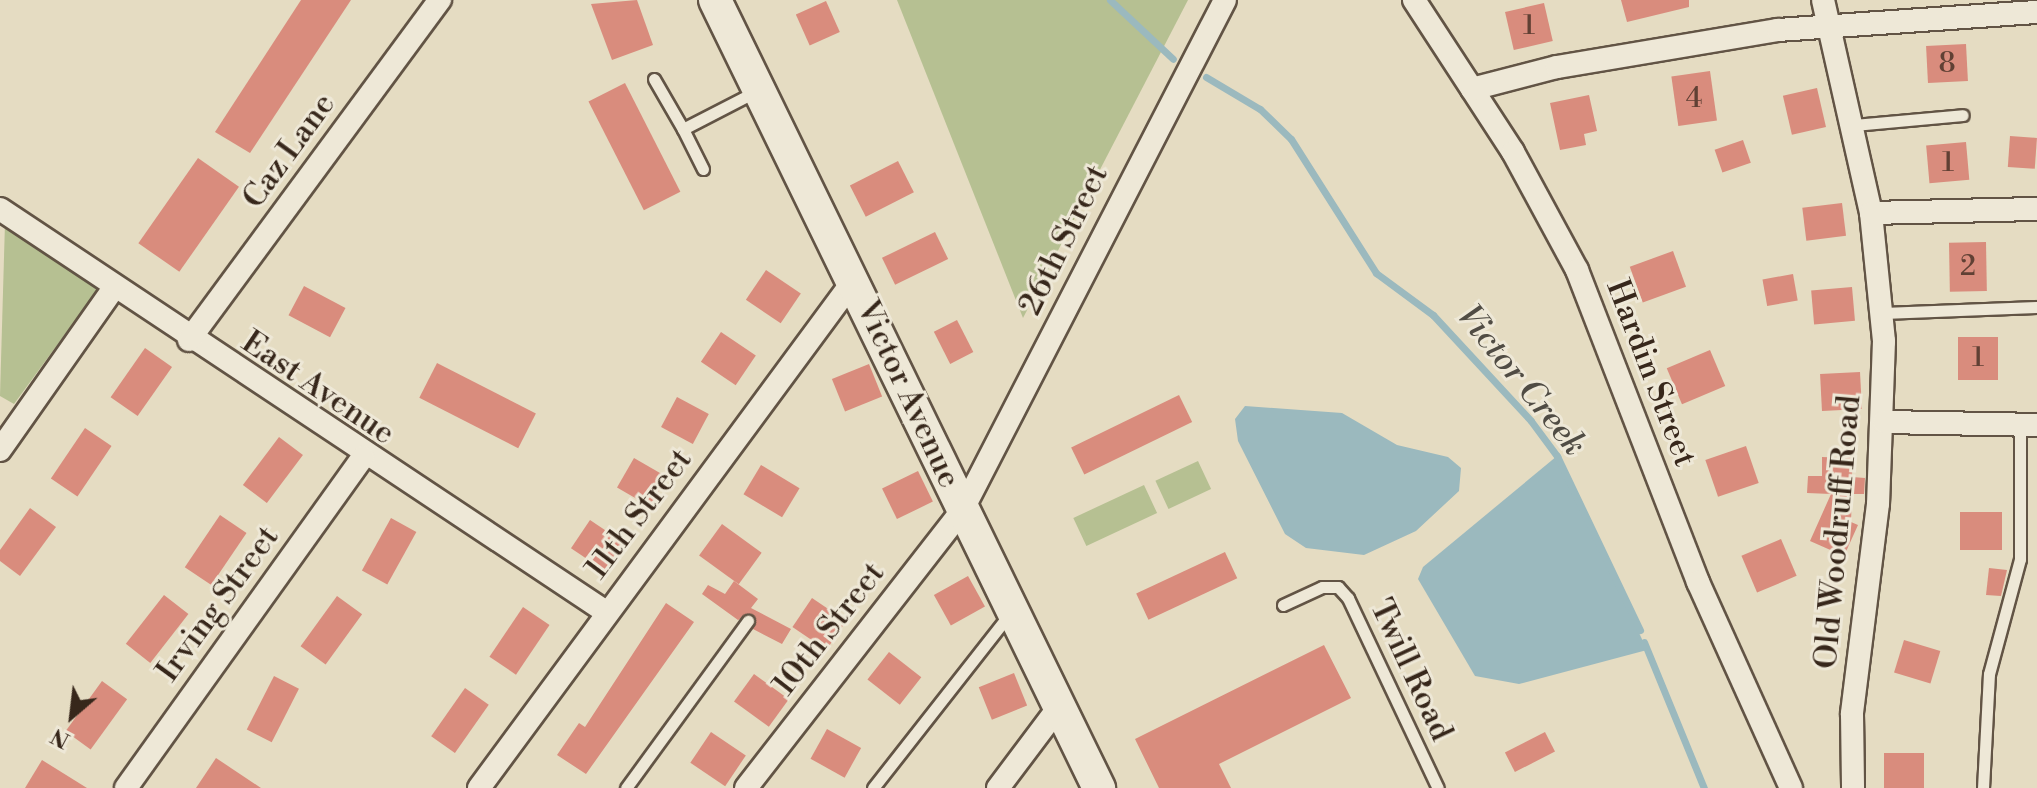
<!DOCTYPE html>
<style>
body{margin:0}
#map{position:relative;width:2037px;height:788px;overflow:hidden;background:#e5dcc2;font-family:"Libre Bodoni",serif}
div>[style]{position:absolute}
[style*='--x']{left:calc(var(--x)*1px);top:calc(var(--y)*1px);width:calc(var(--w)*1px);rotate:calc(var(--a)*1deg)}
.green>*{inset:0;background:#b6c092;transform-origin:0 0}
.water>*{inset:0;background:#9bb9be}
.stream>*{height:7px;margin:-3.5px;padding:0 3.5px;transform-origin:3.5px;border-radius:3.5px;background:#9bb9be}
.building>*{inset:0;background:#d98c7d;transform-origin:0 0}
.roads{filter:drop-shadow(2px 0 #625445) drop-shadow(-2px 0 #625445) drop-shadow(0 2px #625445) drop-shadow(0 -2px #625445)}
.lane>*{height:11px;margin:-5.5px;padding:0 5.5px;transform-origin:5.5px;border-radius:5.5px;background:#eee8d7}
.street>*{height:22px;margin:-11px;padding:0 11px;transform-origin:11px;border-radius:11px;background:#eee8d7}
.secondary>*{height:32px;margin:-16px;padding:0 16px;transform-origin:16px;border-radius:16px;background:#eee8d7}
span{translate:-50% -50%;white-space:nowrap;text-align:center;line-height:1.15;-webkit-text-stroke:6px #eee8d7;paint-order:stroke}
.number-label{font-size:28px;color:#604034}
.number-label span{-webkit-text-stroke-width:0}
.street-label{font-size:32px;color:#37271b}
.water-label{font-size:34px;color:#504c44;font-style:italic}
.north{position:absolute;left:32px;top:676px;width:80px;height:80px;-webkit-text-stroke:6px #eee8d7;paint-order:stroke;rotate:208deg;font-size:22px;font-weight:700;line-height:32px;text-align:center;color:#37271b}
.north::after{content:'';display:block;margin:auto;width:28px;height:36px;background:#37271b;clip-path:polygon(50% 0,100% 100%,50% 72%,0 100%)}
</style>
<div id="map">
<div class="green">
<div style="clip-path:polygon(897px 0,1188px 0,1023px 318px)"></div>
<div style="clip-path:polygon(5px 223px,98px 289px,14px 404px,0 396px)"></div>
<div style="left:1198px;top:461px;width:31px;height:47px;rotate:65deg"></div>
<div style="left:1144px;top:485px;width:31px;height:78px;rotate:65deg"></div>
</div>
<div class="water">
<div style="clip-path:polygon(1245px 406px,1342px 413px,1397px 445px,1448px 457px,1461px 468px,1459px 491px,1416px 531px,1364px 555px,1306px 548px,1285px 534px,1238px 441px,1235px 419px)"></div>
<div style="clip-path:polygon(1557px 456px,1647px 650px,1519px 684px,1475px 676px,1418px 579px,1423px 567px)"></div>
</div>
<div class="stream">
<div style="--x:1110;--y:0;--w:86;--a:43.1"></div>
<div style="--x:1206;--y:77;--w:63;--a:30.7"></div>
<div style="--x:1260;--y:109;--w:43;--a:44.1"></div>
<div style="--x:1291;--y:139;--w:159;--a:57.6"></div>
<div style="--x:1376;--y:273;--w:71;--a:36.4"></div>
<div style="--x:1433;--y:315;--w:144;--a:47.2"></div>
<div style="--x:1531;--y:421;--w:44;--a:53.4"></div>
<div style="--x:1557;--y:456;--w:193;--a:64.5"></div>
<div style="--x:1644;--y:642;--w:158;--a:67.7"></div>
</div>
<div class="building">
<div style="clip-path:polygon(301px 0,351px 0,250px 153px,215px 132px)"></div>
<div style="clip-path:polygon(637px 0,653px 45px,612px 60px,591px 4px)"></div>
<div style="clip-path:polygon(1621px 0,1689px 0,1689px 7px,1627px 22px)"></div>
<div style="left:826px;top:1px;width:34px;height:33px;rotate:66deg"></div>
<div style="left:1544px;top:3px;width:39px;height:40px;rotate:77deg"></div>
<div style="left:1966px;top:44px;width:37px;height:40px;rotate:87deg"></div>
<div style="left:1710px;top:71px;width:50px;height:39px;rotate:82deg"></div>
<div style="left:625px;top:83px;width:122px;height:41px;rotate:63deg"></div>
<div style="left:1817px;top:88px;width:40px;height:35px;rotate:77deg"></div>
<div style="clip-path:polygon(1589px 95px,1597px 131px,1584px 134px,1586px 145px,1560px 150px,1550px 103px)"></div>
<div style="left:2010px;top:136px;width:27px;height:31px;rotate:4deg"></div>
<div style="left:1743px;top:140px;width:24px;height:30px;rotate:71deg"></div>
<div style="left:1966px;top:142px;width:38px;height:40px;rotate:85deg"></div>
<div style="left:198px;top:158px;width:50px;height:104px;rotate:35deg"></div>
<div style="left:898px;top:161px;width:35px;height:54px;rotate:63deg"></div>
<div style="left:1842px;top:203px;width:33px;height:40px;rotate:83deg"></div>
<div style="left:935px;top:232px;width:30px;height:59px;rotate:64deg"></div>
<div style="left:1986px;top:242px;width:49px;height:37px;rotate:89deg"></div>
<div style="left:1673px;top:251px;width:38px;height:46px;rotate:70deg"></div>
<div style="left:766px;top:270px;width:42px;height:36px;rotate:34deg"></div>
<div style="left:1793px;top:274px;width:27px;height:31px;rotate:80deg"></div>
<div style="left:304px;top:286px;width:47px;height:33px;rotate:28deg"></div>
<div style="left:1852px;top:287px;width:34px;height:41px;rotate:85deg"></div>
<div style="left:957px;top:320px;width:36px;height:26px;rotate:63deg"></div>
<div style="left:721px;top:332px;width:42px;height:36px;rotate:34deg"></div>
<div style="left:1958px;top:337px;width:40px;height:43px"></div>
<div style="left:145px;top:348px;width:33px;height:60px;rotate:35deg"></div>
<div style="left:1710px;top:350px;width:39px;height:47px;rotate:67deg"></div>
<div style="left:437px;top:363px;width:111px;height:39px;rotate:27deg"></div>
<div style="left:869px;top:364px;width:35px;height:40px;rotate:68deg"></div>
<div style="left:1860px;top:372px;width:37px;height:40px;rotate:87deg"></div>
<div style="left:1179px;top:395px;width:30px;height:120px;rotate:64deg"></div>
<div style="left:677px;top:397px;width:36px;height:34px;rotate:28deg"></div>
<div style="left:85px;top:428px;width:32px;height:61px;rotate:34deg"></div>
<div style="left:279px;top:437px;width:30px;height:60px;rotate:37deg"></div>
<div style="left:1746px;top:446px;width:39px;height:43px;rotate:71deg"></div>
<div style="clip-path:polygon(1853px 446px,1852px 477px,1865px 478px,1864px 494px,1852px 494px,1851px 522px,1858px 525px,1844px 556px,1810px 541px,1831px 494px,1807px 493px,1808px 476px,1822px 476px,1822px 457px,1847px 458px)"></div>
<div style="left:634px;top:458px;width:38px;height:34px;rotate:30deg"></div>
<div style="left:761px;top:465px;width:45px;height:34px;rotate:31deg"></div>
<div style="left:918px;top:471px;width:34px;height:40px;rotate:64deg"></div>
<div style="clip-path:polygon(30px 508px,56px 527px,20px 576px,0 561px,0 550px)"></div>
<div style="left:2002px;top:512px;width:38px;height:42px;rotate:90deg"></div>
<div style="left:220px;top:515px;width:32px;height:63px;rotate:34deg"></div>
<div style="left:391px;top:518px;width:29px;height:60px;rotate:29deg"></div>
<div style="left:590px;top:520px;width:40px;height:34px;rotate:34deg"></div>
<div style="left:722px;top:524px;width:49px;height:39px;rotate:36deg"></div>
<div style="left:1781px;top:539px;width:40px;height:43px;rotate:67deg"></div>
<div style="left:1225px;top:552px;width:29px;height:98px;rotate:65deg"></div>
<div style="clip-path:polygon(1989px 568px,2007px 570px,2001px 596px,1986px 595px)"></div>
<div style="left:968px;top:576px;width:35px;height:39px;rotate:61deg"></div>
<div style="clip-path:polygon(734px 581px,758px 599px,751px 608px,791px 629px,782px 644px,753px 629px,752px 614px,738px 620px,702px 594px,708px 585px,725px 594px)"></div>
<div style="left:164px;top:595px;width:31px;height:62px;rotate:38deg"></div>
<div style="left:337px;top:596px;width:31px;height:62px;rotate:36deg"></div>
<div style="left:812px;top:598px;width:41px;height:35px;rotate:34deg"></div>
<div style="clip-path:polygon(666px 603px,694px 622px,586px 774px,557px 755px,579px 723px,585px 727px)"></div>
<div style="left:523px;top:607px;width:32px;height:60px;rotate:34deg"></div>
<div style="left:1904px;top:640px;width:38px;height:34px;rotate:17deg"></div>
<div style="clip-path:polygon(1324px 645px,1351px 698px,1219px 764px,1231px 788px,1159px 788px,1135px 739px)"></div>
<div style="left:889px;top:652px;width:41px;height:35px;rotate:38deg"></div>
<div style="left:1014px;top:673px;width:35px;height:38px;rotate:68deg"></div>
<div style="left:754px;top:674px;width:43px;height:34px;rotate:36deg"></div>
<div style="left:274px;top:676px;width:28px;height:60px;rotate:27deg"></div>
<div style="left:102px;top:681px;width:31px;height:62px;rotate:36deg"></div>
<div style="left:465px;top:688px;width:29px;height:59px;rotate:35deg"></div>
<div style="left:827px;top:729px;width:39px;height:34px;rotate:29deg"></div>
<div style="left:711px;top:732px;width:42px;height:37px;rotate:34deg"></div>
<div style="left:1545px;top:732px;width:22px;height:45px;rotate:63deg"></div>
<div style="left:1924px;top:753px;width:35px;height:40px;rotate:90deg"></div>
<div style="clip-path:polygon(216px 758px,261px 788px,196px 788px)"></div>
<div style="clip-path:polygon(42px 760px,87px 788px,25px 788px)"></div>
</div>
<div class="roads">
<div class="lane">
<div style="--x:654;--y:79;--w:58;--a:59.9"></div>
<div style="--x:1854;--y:125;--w:109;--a:-5.2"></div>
<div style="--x:703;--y:169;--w:45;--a:-116.6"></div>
<div style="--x:683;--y:129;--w:81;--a:-27.2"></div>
<div style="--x:1882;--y:313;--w:155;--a:-2.2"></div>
<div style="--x:1283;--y:605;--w:43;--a:-24.8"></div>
<div style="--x:1322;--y:587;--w:16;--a:0"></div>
<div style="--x:1338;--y:587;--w:15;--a:48"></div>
<div style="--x:1348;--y:598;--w:210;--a:64.7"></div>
<div style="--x:626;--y:788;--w:207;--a:-53.9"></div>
<div style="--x:873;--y:788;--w:222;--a:-51.9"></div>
<div style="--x:1983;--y:788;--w:114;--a:-87"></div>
<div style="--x:1989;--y:674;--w:119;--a:-74.9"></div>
<div style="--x:2020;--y:559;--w:135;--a:-90"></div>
</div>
<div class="street">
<div style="--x:1414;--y:0;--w:181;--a:56.9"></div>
<div style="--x:1513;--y:152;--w:134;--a:61.5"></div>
<div style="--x:1577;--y:270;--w:335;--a:68.8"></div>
<div style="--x:1698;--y:582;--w:226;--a:65.7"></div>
<div style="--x:1823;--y:0;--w:218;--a:77.3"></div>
<div style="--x:1871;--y:213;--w:129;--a:84.2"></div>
<div style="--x:1884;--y:341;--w:163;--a:92.1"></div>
<div style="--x:1878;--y:504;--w:212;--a:97.1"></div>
<div style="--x:1852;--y:714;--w:74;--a:89.2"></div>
<div style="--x:1472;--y:89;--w:88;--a:-14.5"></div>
<div style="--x:1557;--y:67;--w:224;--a:-9.5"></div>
<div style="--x:1778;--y:30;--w:260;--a:-4"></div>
<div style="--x:0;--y:209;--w:728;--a:33.62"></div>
<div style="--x:1871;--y:213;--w:166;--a:-1.4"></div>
<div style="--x:189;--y:340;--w:423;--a:-53.6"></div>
<div style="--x:1884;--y:422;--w:153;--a:1.1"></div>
<div style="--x:0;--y:450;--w:198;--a:-54.9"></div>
<div style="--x:126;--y:788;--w:407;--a:-54.4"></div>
<div style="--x:479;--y:788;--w:631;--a:-53.57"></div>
<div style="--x:746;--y:788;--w:353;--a:-52.1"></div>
<div style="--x:963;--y:509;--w:572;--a:-62.76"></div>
<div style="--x:998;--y:788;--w:105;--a:-53.1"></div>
</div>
<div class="secondary">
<div style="--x:715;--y:0;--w:877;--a:64.02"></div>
</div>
</div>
<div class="number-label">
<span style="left:1529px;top:26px">1</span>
<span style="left:1947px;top:64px">8</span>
<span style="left:1694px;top:99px">4</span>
<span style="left:1948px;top:163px">1</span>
<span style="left:1968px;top:267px">2</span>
<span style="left:1978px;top:358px">1</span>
</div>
<div class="street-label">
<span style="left:289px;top:151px;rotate:-54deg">Caz Lane</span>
<span style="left:1064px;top:240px;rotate:-64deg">26th Street</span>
<span style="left:1651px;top:373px;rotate:69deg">Hardin Street</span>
<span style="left:318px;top:388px;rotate:34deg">East Avenue</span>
<span style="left:908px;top:394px;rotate:65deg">Victor Avenue</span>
<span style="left:639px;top:514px;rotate:-53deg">11th Street</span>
<span style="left:1838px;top:532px;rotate:-85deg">Old Woodruff Road</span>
<span style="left:218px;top:604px;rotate:-54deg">Irving Street</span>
<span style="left:829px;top:629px;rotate:-52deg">10th Street</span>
<span style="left:1411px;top:670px;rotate:65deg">Twill Road</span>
</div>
<div class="water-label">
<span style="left:1521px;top:381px;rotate:51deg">Victor Creek</span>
</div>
<div class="north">N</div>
</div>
